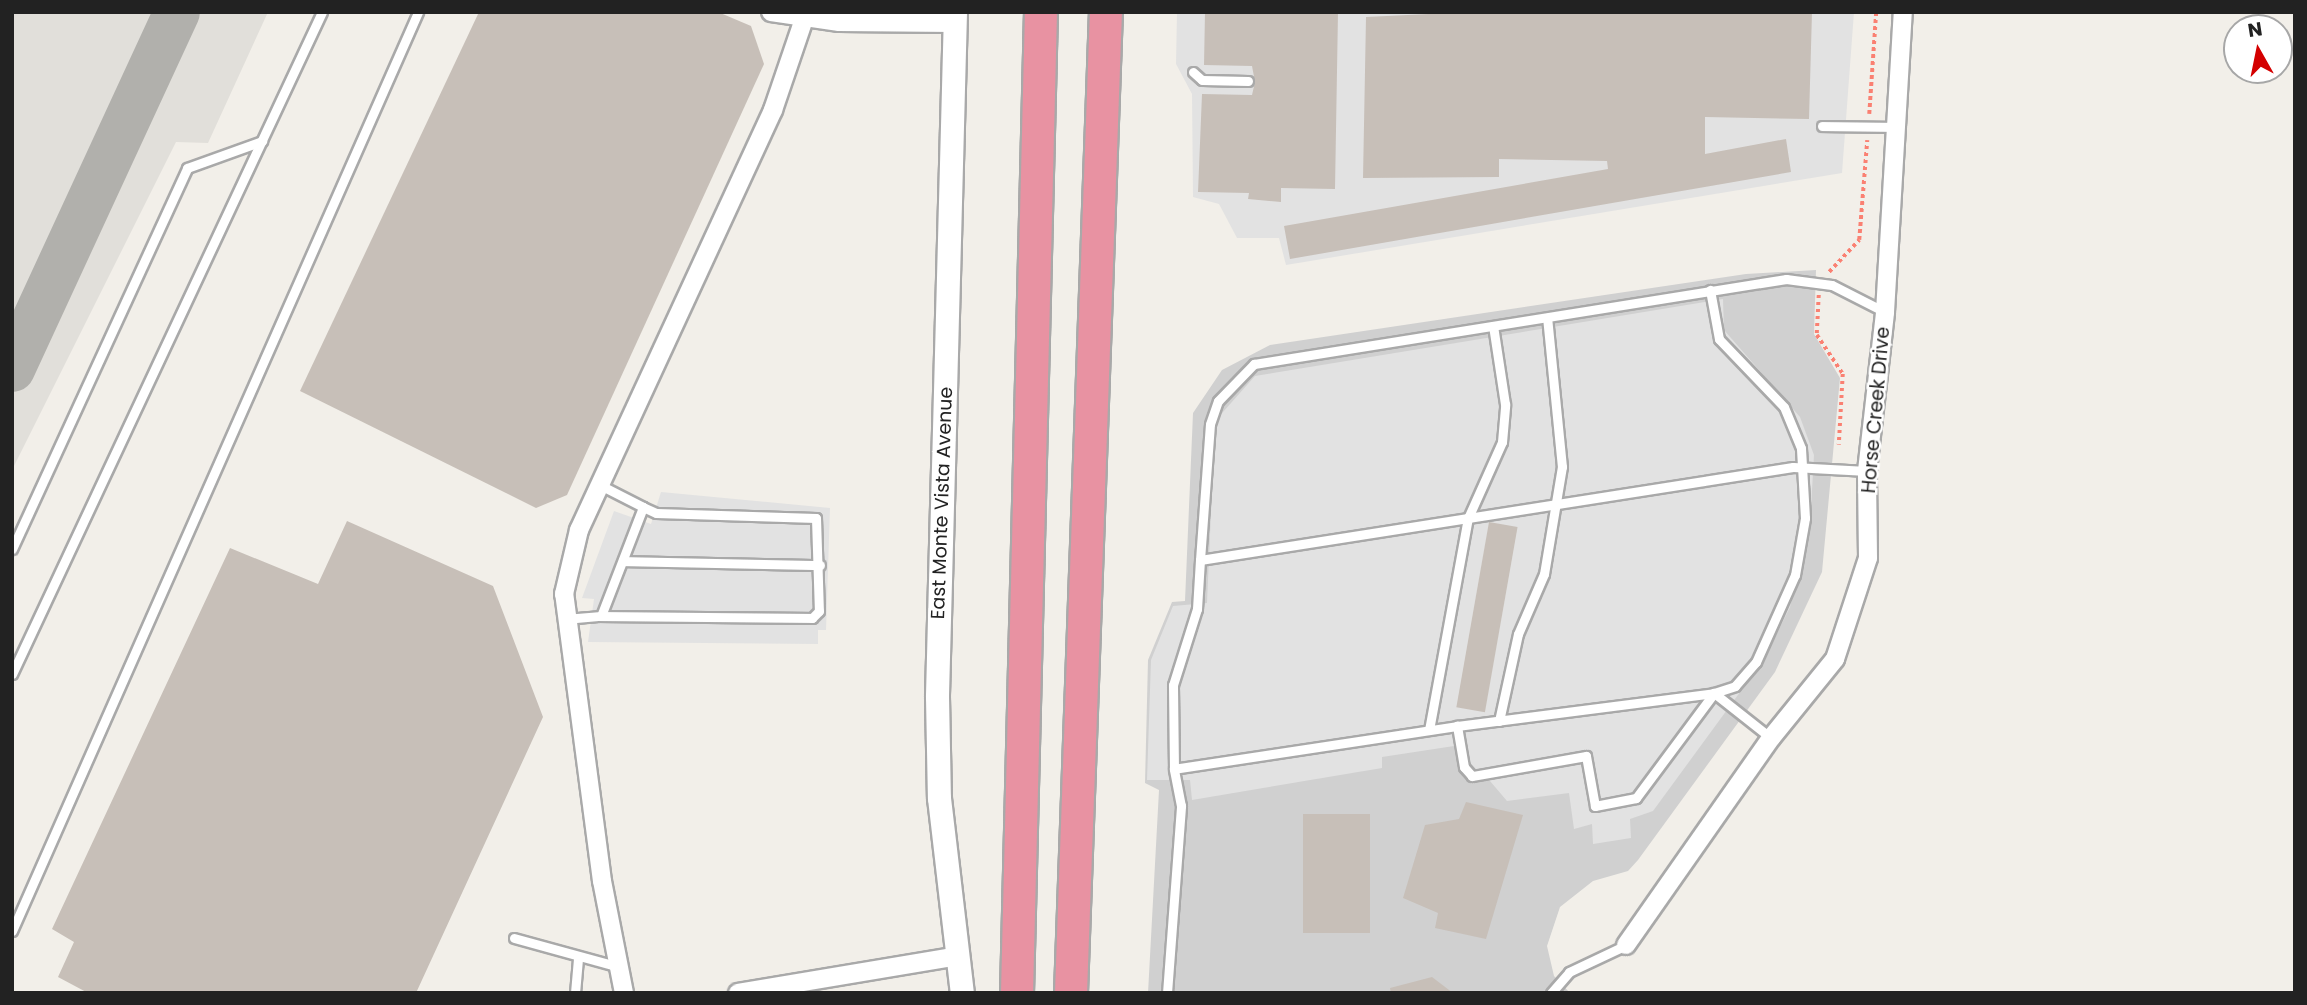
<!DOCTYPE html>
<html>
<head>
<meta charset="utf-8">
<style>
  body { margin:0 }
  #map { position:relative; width:2307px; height:1005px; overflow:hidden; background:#f2efe9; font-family:Poppins,sans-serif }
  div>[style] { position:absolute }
  .religious>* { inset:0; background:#d0d0d0 }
  .airport>* { inset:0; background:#e1dfda }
  .parking>* { inset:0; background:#e2e2e2 }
  .taxiway>* { height:46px; margin:-23px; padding:0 23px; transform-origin:23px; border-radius:23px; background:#b1b0ac }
  .building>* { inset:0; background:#c7bfb8; transform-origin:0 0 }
  .path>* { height:3.5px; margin-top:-1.75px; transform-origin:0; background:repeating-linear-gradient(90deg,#fa8072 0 3.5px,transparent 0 7px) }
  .roads { filter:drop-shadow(2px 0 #a9a9a9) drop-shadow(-2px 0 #a9a9a9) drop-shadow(0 2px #a9a9a9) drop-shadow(0 -2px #a9a9a9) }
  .service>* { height:9px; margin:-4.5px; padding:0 4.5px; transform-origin:4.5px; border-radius:4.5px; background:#fff }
  .minor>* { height:18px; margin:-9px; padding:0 9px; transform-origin:9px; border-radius:9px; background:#fff }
  .tertiary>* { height:23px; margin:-11.5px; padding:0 11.5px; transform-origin:11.5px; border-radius:11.5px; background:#fff }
  .motorway>* { height:32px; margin:-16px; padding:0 16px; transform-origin:16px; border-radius:16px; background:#e892a2 }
  span { translate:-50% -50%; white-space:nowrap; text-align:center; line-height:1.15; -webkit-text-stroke:5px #fff; paint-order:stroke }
  .street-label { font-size:19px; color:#222 }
  .frame { position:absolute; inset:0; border:14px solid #222; pointer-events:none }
  .north { position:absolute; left:2223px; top:14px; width:70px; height:70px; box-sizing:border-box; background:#fff; border:2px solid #a7a7a7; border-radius:50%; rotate:351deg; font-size:19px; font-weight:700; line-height:28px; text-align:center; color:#222 }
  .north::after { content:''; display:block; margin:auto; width:24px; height:32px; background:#d40000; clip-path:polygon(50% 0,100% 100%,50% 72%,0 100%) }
</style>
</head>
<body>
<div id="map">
  <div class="religious">
    <div style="clip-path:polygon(1816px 270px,1814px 334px,1840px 378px,1822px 572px,1775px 672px,1638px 860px,1628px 871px,1593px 881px,1560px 907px,1547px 946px,1554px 976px,1570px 993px,1148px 993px,1159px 790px,1145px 783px,1148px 660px,1172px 602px,1185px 601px,1193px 413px,1222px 370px,1270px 345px,1746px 274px)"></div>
  </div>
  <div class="airport">
    <div style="clip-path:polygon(12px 12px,268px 12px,208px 143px,176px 142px,12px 470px)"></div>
  </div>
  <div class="parking">
    <div style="clip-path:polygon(1177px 12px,1854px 12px,1842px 173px,1286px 265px,1279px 238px,1237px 238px,1219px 204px,1193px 197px,1192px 94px,1176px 64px)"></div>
    <div style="clip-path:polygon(1723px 299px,1724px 330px,1800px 417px,1814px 455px,1810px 526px,1790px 607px,1765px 658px,1653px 811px,1630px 819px,1631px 838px,1593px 844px,1592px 824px,1574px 829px,1569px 793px,1507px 801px,1490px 781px,1467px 779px,1454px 746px,1382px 757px,1382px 768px,1192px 800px,1190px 780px,1147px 780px,1151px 660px,1173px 606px,1207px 603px,1215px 421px,1255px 376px)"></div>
    <div style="clip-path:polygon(661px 492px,830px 508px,826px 630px,818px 630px,818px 644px,588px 642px,594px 599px,582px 598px,614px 511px,651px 524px)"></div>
  </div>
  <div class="taxiway">
    <div style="left:12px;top:369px;width:393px;rotate:-65.2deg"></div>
  </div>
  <div class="building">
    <div style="clip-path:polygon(479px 12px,718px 12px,751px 26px,764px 64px,567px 495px,536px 508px,300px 391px)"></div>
    <div style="clip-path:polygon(1205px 12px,1338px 12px,1335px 189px,1281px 188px,1281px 202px,1248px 199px,1249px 193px,1198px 192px,1202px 94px,1252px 95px,1255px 82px,1252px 66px,1204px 65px)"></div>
    <div style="clip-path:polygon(1470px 12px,1812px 12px,1809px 119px,1705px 117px,1705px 154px,1786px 139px,1791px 172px,1290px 259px,1284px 226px,1608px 169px,1607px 161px,1499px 159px,1499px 177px,1363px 178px,1366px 17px)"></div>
    <div style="clip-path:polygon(347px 521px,493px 586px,543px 717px,416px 993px,88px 993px,58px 977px,74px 942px,52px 929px,230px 548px,318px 584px)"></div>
    <div style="left:1489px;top:522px;width:29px;height:188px;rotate:10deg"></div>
    <div style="clip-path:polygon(1466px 802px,1523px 815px,1486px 939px,1435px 928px,1438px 913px,1403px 898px,1425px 825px,1459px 819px)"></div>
    <div style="left:1303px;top:814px;width:67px;height:119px"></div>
    <div style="clip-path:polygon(1432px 977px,1453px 993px,1391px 993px,1390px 988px)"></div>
  </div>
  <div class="path">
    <div style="left:1869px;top:114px;width:102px;rotate:-86.1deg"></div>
    <div style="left:1829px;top:272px;width:44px;rotate:-46.8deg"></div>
    <div style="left:1859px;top:240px;width:100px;rotate:-85.4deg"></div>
    <div style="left:1819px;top:295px;width:40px;rotate:92.9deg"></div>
    <div style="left:1817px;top:335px;width:47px;rotate:56.3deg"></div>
    <div style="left:1843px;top:374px;width:71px;rotate:93.2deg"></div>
  </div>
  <div class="roads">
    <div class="service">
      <div style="left:1193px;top:72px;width:12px;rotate:42deg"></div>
      <div style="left:1202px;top:80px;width:46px;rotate:1.2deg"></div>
      <div style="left:1822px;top:126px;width:74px;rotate:0.8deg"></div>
      <div style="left:600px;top:485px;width:48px;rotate:27.1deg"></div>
      <div style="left:643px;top:507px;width:14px;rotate:25deg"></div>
      <div style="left:656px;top:513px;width:160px;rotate:1.8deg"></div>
      <div style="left:816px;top:518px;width:93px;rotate:88.2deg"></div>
      <div style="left:819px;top:611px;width:10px;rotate:135deg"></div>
      <div style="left:812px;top:618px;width:211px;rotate:-179.5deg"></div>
      <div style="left:601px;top:616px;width:117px;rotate:-68.9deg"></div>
      <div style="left:12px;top:549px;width:419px;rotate:-65.3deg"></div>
      <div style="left:187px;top:168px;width:80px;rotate:-19.8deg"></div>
      <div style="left:1200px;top:560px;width:136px;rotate:-85.8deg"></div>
      <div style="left:1210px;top:424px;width:24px;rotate:-71deg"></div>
      <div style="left:1218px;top:401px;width:52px;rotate:-45.8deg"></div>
      <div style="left:1254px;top:364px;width:539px;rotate:-9.08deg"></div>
      <div style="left:1786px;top:279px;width:46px;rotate:7.4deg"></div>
      <div style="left:1832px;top:285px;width:59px;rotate:27deg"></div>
      <div style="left:623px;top:561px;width:197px;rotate:1.2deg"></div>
      <div style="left:565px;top:619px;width:36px;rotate:-5deg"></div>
      <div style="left:12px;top:674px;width:731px;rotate:-64.91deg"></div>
      <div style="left:1499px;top:721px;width:89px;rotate:-77.7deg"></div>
      <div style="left:1518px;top:634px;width:65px;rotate:-66.6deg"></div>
      <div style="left:1544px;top:574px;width:109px;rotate:-80.5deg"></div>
      <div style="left:1562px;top:467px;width:150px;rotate:-95.7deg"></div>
      <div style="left:1457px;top:726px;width:259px;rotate:-7.3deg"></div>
      <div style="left:1714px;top:693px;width:22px;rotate:-18deg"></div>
      <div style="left:1735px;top:686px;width:32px;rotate:-49deg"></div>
      <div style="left:1756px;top:662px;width:95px;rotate:-65.9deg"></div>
      <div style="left:1795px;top:575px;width:58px;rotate:-80deg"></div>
      <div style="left:1805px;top:518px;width:70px;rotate:-93.3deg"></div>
      <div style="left:1801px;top:448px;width:44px;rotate:-112.5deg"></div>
      <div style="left:1784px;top:407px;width:94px;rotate:-133.7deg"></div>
      <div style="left:1719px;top:339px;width:50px;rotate:-100.4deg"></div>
      <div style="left:1429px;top:730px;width:216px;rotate:-79.6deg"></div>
      <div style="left:1468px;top:518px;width:83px;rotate:-65.9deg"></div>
      <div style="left:1502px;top:442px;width:38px;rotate:-85deg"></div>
      <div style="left:1505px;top:404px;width:79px;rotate:-98.7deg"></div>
      <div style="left:1771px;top:738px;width:73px;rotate:-141.7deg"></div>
      <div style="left:1714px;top:693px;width:131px;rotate:126.6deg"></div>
      <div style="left:1636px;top:798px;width:42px;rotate:169deg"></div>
      <div style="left:1595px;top:806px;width:51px;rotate:-100.2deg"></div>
      <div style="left:1586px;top:756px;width:116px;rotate:170deg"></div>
      <div style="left:1472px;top:776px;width:12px;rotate:-132deg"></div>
      <div style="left:1464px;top:767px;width:42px;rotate:-99.7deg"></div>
      <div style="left:1457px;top:726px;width:286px;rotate:171.4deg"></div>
      <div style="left:1174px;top:769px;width:84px;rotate:-90.7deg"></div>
      <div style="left:1173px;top:685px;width:80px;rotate:-72.5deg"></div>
      <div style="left:1197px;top:609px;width:49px;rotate:-86.5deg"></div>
      <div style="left:1200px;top:560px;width:600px;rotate:-8.91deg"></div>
      <div style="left:1793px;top:467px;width:74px;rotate:3.1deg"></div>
      <div style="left:12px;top:931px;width:1005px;rotate:-66.16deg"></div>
      <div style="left:514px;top:938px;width:109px;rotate:15.4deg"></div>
      <div style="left:575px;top:993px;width:35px;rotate:-85deg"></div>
      <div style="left:1167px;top:993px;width:188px;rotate:-85.7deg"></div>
      <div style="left:1181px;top:806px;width:38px;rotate:-101deg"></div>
      <div style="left:1551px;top:993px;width:28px;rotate:-49deg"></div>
      <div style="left:1569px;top:972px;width:63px;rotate:-25.3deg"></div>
    </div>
    <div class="minor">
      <div style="left:771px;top:12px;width:69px;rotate:8.4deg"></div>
      <div style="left:839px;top:22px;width:116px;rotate:0.5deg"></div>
      <div style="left:1626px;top:945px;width:253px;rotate:-55deg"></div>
      <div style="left:1771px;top:738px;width:102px;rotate:-51deg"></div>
      <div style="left:1835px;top:659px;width:106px;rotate:-71.9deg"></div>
      <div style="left:1868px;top:558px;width:87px;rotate:-90.7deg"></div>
      <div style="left:1867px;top:471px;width:160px;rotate:-83.5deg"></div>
      <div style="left:1885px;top:312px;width:301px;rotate:-86.6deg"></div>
      <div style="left:624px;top:993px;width:114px;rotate:-101.1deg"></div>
      <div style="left:602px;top:881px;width:290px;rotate:-97.5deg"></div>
      <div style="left:564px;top:594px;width:66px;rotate:-76.8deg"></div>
      <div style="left:579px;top:530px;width:463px;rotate:-65.2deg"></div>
      <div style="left:773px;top:110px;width:96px;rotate:-71.2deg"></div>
      <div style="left:738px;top:993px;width:223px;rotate:-9.5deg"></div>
    </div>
    <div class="tertiary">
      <div style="left:955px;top:12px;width:685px;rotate:91.51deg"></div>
      <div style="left:937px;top:697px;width:101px;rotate:88.9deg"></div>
      <div style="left:939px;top:798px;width:196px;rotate:83.3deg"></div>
    </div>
    <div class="motorway">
      <div style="left:1017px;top:993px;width:981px;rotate:-88.6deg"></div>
      <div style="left:1071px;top:993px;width:982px;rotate:-87.96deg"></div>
    </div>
  </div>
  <div class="street-label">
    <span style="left:1876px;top:410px;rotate:-85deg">Horse Creek Drive</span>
    <span style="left:942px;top:503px;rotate:-88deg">East Monte Vista Avenue</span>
  </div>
  <div class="frame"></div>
  <div class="north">N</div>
</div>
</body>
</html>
